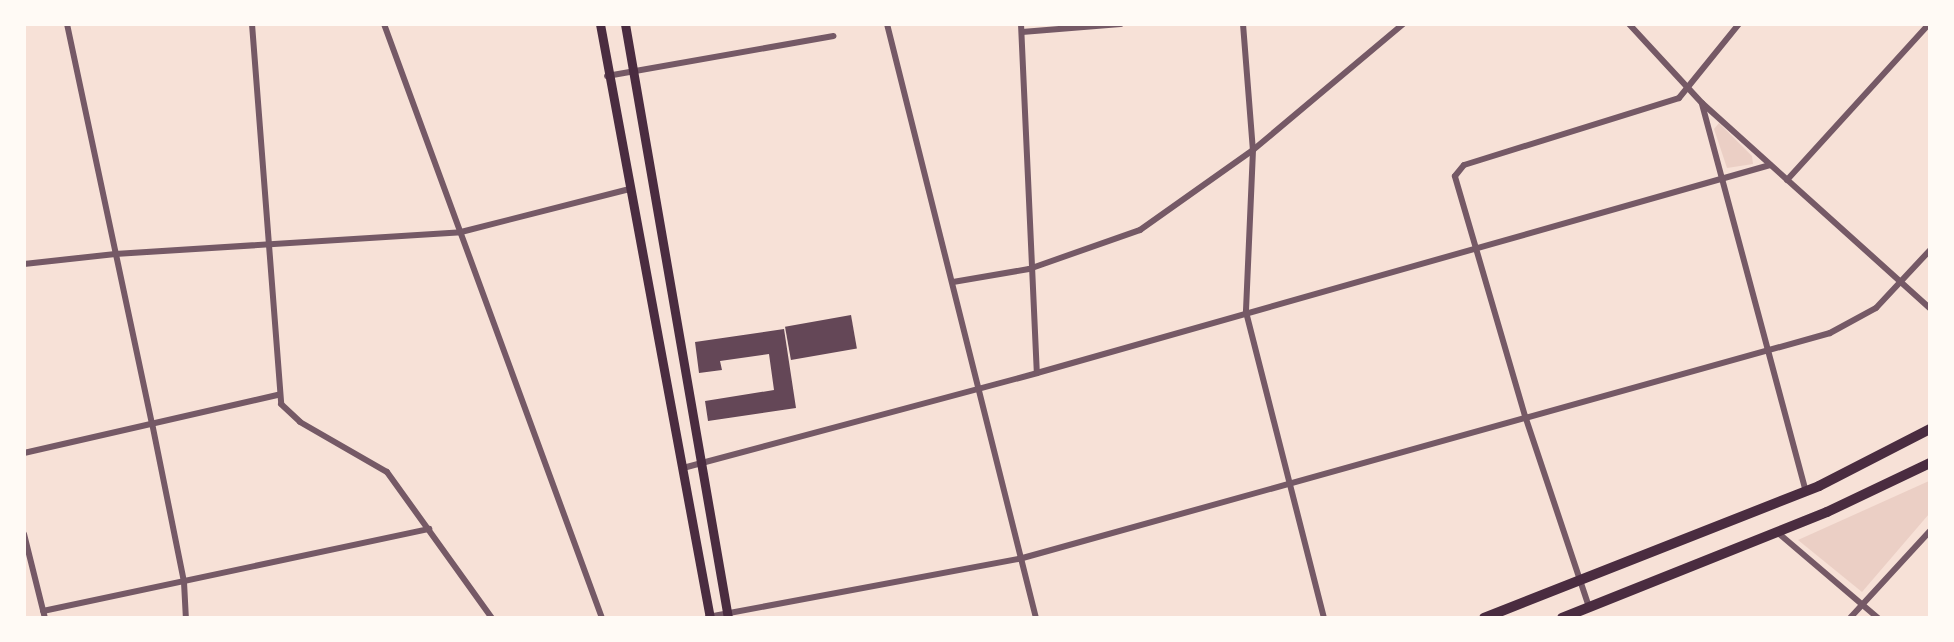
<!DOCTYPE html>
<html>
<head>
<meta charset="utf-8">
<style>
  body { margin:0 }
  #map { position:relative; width:1954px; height:642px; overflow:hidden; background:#f7e1d7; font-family:Overpass,sans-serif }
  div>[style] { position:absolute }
  .green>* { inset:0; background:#ebcfc5 }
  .building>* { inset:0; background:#644757; transform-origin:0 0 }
  .minor>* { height:6px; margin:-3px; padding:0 3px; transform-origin:3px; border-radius:3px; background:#755966 }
  .secondary>* { height:9px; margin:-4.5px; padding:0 4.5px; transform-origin:4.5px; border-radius:4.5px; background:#4a2c40 }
  .primary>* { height:10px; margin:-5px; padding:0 5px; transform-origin:5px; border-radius:5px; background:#4a2c40 }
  span { translate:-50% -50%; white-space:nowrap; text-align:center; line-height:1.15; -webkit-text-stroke:5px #fffaf5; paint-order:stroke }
  .frame { position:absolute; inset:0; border:26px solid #fffaf5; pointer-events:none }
</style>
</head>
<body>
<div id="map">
  <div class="green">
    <div style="clip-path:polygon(1719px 123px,1752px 156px,1753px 164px,1727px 168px,1714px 129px)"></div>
    <div style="clip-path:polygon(1929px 481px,1929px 514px,1862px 592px,1798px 540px)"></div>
  </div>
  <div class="building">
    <div style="left:851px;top:315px;width:34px;height:67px;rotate:80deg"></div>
    <div style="clip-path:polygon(784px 329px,796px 408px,708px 421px,705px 401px,774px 390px,769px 354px,720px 361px,722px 370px,699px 373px,695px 342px)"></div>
  </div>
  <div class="minor">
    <div style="left:67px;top:24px;width:408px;rotate:78deg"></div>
    <div style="left:152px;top:423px;width:162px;rotate:78.6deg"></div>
    <div style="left:184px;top:582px;width:36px;rotate:87deg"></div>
    <div style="left:252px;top:24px;width:381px;rotate:85.6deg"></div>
    <div style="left:281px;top:404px;width:26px;rotate:43deg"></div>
    <div style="left:300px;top:422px;width:100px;rotate:29.9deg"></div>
    <div style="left:387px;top:472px;width:180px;rotate:54.3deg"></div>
    <div style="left:384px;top:24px;width:633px;rotate:69.85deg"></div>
    <div style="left:887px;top:24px;width:612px;rotate:75.92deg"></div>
    <div style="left:1021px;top:24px;width:349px;rotate:87.4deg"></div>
    <div style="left:1243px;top:24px;width:126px;rotate:85.5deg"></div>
    <div style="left:1253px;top:150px;width:162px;rotate:92.5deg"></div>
    <div style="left:1246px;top:312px;width:316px;rotate:75.7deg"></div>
    <div style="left:1629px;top:24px;width:108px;rotate:47.3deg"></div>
    <div style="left:1702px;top:103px;width:307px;rotate:42deg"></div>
    <div style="left:1022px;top:32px;width:99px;rotate:-4.6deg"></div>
    <div style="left:607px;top:76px;width:230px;rotate:-10deg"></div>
    <div style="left:1702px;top:104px;width:401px;rotate:75deg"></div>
    <div style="left:1787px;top:180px;width:211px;rotate:-47.7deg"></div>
    <div style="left:24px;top:264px;width:92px;rotate:-6.3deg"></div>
    <div style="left:115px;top:254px;width:347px;rotate:-3.6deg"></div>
    <div style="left:461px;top:232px;width:174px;rotate:-14.3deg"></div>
    <div style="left:953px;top:282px;width:77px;rotate:-9.7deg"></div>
    <div style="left:1029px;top:269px;width:118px;rotate:-19.4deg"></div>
    <div style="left:1140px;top:230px;width:138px;rotate:-35.3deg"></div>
    <div style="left:1253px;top:150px;width:196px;rotate:-40deg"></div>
    <div style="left:24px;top:453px;width:261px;rotate:-12.9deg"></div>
    <div style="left:683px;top:468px;width:367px;rotate:-15deg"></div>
    <div style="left:1037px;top:373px;width:762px;rotate:-15.84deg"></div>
    <div style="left:1777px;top:532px;width:133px;rotate:40.4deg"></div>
    <div style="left:24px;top:534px;width:87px;rotate:76deg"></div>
    <div style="left:1589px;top:607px;width:201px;rotate:-108.5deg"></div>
    <div style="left:1525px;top:416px;width:250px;rotate:-106.3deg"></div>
    <div style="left:1455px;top:176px;width:14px;rotate:-51deg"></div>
    <div style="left:1464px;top:165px;width:225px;rotate:-17.3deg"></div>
    <div style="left:1679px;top:98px;width:95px;rotate:-51deg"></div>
    <div style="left:43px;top:611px;width:395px;rotate:-12deg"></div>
    <div style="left:708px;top:617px;width:316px;rotate:-10.6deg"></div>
    <div style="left:1019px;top:559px;width:842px;rotate:-15.57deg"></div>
    <div style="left:1830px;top:333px;width:52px;rotate:-28.5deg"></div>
    <div style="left:1876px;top:308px;width:79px;rotate:-47deg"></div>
    <div style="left:1850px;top:618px;width:118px;rotate:-47.4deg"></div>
  </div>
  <div class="secondary">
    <div style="left:600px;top:24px;width:604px;rotate:79.51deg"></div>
    <div style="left:625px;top:24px;width:603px;rotate:80.16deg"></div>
  </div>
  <div class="primary">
    <div style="left:1484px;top:618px;width:360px;rotate:-21.5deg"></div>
    <div style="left:1819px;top:486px;width:125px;rotate:-27.2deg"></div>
    <div style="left:1562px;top:618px;width:285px;rotate:-21.8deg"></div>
    <div style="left:1827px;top:512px;width:114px;rotate:-25.4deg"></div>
  </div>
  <div class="frame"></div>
</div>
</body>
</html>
